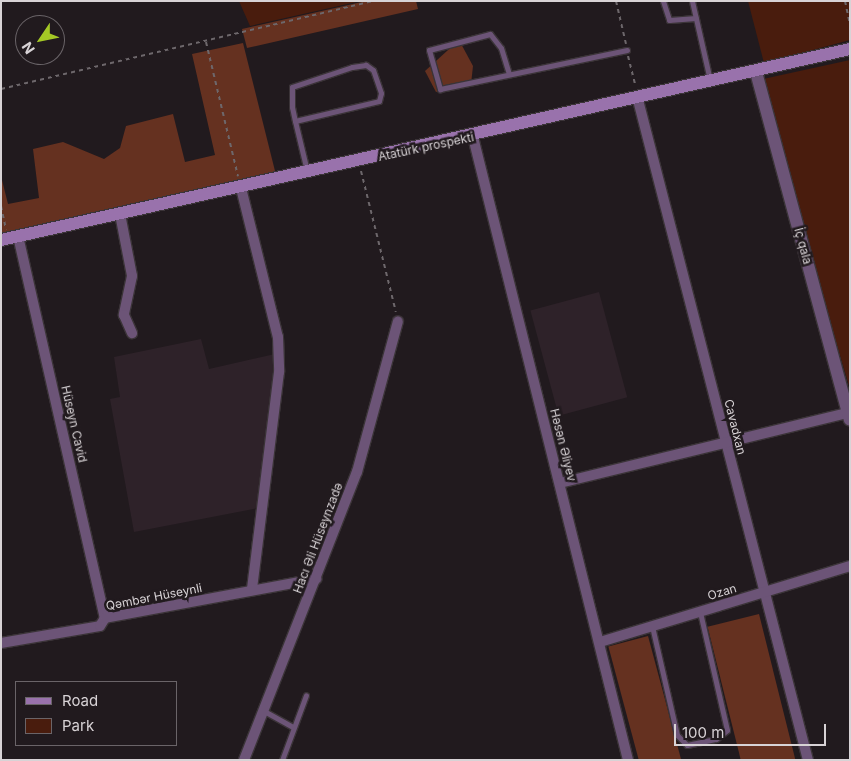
<!DOCTYPE html>
<html>
<head>
<meta charset="utf-8">
<style>
  body { margin:0 }
  #map { position:relative; width:851px; height:761px; overflow:hidden; background:#211a1e; font-family:Inter,sans-serif }
  div>[style] { position:absolute }
  .built>* { inset:0; background:#2e2229; transform-origin:0 0 }
  .green>* { inset:0; background:#491c0d }
  .forest>* { inset:0; background:#653120; transform-origin:0 0 }
  .path>* { height:2px; margin-top:-1px; transform-origin:0; background:repeating-linear-gradient(90deg,#6d676b 0 4px,transparent 0 8px) }
  .roads { filter:drop-shadow(1px 0 #3b3438) drop-shadow(-1px 0 #3b3438) drop-shadow(0 1px #3b3438) drop-shadow(0 -1px #3b3438) }
  .service>* { height:5px; margin:-2.5px; padding:0 2.5px; transform-origin:2.5px; border-radius:2.5px; background:#6c5477 }
  .minor>* { height:10px; margin:-5px; padding:0 5px; transform-origin:5px; border-radius:5px; background:#6c5477 }
  .tertiary>* { height:12px; margin:-6px; padding:0 6px; transform-origin:6px; border-radius:6px; background:#6c5477 }
  .secondary>* { height:12px; margin:-6px; padding:0 6px; transform-origin:6px; border-radius:6px; background:#9972ac }
  span { translate:-50% -50%; white-space:nowrap; text-align:center; line-height:1.15; -webkit-text-stroke:5px #211a1e; paint-order:stroke }
  .street-label { font-size:12px; color:#d8d3d6 }
  .frame { position:absolute; inset:0; border:2px solid #d8d3d6; pointer-events:none }
  .legend { position:absolute; left:15px; top:681px; width:162px; height:65px; box-sizing:border-box; background:#211a1e; border:1px solid #6a6468; margin:0; padding:6px 9px; list-style:none; font-size:15px; color:#d8d3d6 }
  .legend li { display:flex; align-items:center; gap:10px; height:25px }
  .legend b { width:25px; border:1px solid #6a6468 }
  .north { position:absolute; left:15px; top:15px; width:50px; height:50px; box-sizing:border-box; background:#211a1e; border:1px solid #6a6468; border-radius:50%; rotate:236deg; font-size:14px; font-weight:700; line-height:20px; text-align:center; color:#d8d3d6 }
  .north::after { content:''; display:block; margin:auto; width:18px; height:22px; background:#a4c825; clip-path:polygon(50% 0,100% 100%,50% 72%,0 100%) }
  .scale { position:absolute; left:674px; top:724px; width:152px; height:22px; box-sizing:border-box; border:2px solid #d8d3d6; border-top:0; padding-left:6px; font-size:15px; line-height:18px; white-space:nowrap; color:#d8d3d6; -webkit-text-stroke:4px #211a1e; paint-order:stroke }
</style>
</head>
<body>
<div id="map">
  <div class="built">
    <div style="left:599px;top:292px;width:109px;height:71px;rotate:75deg"></div>
    <div style="clip-path:polygon(201px 339px,209px 369px,275px 354px,258px 508px,134px 532px,110px 399px,120px 397px,114px 357px)"></div>
  </div>
  <div class="green">
    <div style="clip-path:polygon(239px 1px,361px 1px,250px 26px)"></div>
    <div style="clip-path:polygon(748px 1px,850px 1px,850px 40px,764px 63px)"></div>
    <div style="clip-path:polygon(850px 60px,850px 389px,758px 80px)"></div>
  </div>
  <div class="forest">
    <div style="clip-path:polygon(366px 1px,416px 1px,418px 9px,247px 48px,242px 29px)"></div>
    <div style="clip-path:polygon(459px 40px,473px 66px,471px 84px,436px 92px,425px 71px)"></div>
    <div style="clip-path:polygon(243px 43px,276px 175px,1px 238px,1px 176px,8px 204px,39px 198px,33px 149px,63px 142px,104px 159px,120px 148px,126px 126px,173px 114px,185px 162px,215px 155px,192px 54px)"></div>
    <div style="left:759px;top:614px;width:150px;height:53px;rotate:76deg"></div>
    <div style="left:648px;top:636px;width:129px;height:41px;rotate:75deg"></div>
  </div>
  <div class="path">
    <div style="left:616px;top:1px;width:44px;rotate:76.9deg"></div>
    <div style="left:845px;top:1px;width:24px;rotate:78deg"></div>
    <div style="left:206px;top:42px;width:138px;rotate:76.6deg"></div>
    <div style="left:628px;top:56px;width:30px;rotate:76deg"></div>
    <div style="left:1px;top:89px;width:382px;rotate:-13.3deg"></div>
    <div style="left:361px;top:171px;width:145px;rotate:76.1deg"></div>
    <div style="left:1px;top:206px;width:24px;rotate:78deg"></div>
  </div>
  <div class="roads">
    <div class="service">
      <div style="left:663px;top:1px;width:20px;rotate:72deg"></div>
      <div style="left:669px;top:20px;width:27px;rotate:-4deg"></div>
      <div style="left:692px;top:1px;width:81px;rotate:77.2deg"></div>
      <div style="left:509px;top:74px;width:27px;rotate:-107deg"></div>
      <div style="left:501px;top:48px;width:18px;rotate:-128deg"></div>
      <div style="left:490px;top:34px;width:63px;rotate:165.3deg"></div>
      <div style="left:429px;top:50px;width:41px;rotate:74.2deg"></div>
      <div style="left:440px;top:89px;width:191px;rotate:-11.8deg"></div>
      <div style="left:295px;top:121px;width:86px;rotate:-13.4deg"></div>
      <div style="left:379px;top:101px;width:8px;rotate:-76deg"></div>
      <div style="left:381px;top:93px;width:24px;rotate:-109deg"></div>
      <div style="left:373px;top:70px;width:9px;rotate:-144deg"></div>
      <div style="left:366px;top:65px;width:14px;rotate:172deg"></div>
      <div style="left:352px;top:67px;width:63px;rotate:161.6deg"></div>
      <div style="left:292px;top:87px;width:20px;rotate:90deg"></div>
      <div style="left:292px;top:107px;width:14px;rotate:78deg"></div>
      <div style="left:295px;top:121px;width:51px;rotate:76.5deg"></div>
      <div style="left:652px;top:626px;width:112px;rotate:77.1deg"></div>
      <div style="left:677px;top:735px;width:14px;rotate:45deg"></div>
      <div style="left:687px;top:745px;width:30px;rotate:-12deg"></div>
      <div style="left:716px;top:739px;width:14px;rotate:-39deg"></div>
      <div style="left:727px;top:730px;width:121px;rotate:-102.9deg"></div>
      <div style="left:264px;top:711px;width:33px;rotate:29deg"></div>
      <div style="left:282px;top:760px;width:69px;rotate:-69.7deg"></div>
    </div>
    <div class="minor">
      <div style="left:638px;top:100px;width:682px;rotate:75.56deg"></div>
      <div style="left:473px;top:137px;width:642px;rotate:76.03deg"></div>
      <div style="left:241px;top:188px;width:154px;rotate:76.1deg"></div>
      <div style="left:278px;top:337px;width:35px;rotate:88deg"></div>
      <div style="left:279px;top:372px;width:220px;rotate:97.1deg"></div>
      <div style="left:120px;top:214px;width:63px;rotate:79deg"></div>
      <div style="left:132px;top:276px;width:40px;rotate:102deg"></div>
      <div style="left:124px;top:315px;width:20px;rotate:66deg"></div>
      <div style="left:18px;top:236px;width:392px;rotate:77.2deg"></div>
      <div style="left:560px;top:483px;width:296px;rotate:-13.7deg"></div>
      <div style="left:600px;top:642px;width:261px;rotate:-16.9deg"></div>
      <div style="left:1px;top:643px;width:100px;rotate:-9.7deg"></div>
      <div style="left:100px;top:626px;width:9px;rotate:-58deg"></div>
      <div style="left:105px;top:618px;width:215px;rotate:-10.5deg"></div>
      <div style="left:244px;top:760px;width:309px;rotate:-68.6deg"></div>
      <div style="left:357px;top:472px;width:156px;rotate:-74.8deg"></div>
    </div>
    <div class="tertiary">
      <div style="left:756px;top:72px;width:360px;rotate:74.9deg"></div>
    </div>
    <div class="secondary">
      <div style="left:1px;top:240px;width:870px;rotate:-12.68deg"></div>
    </div>
  </div>
  <div class="street-label">
    <span style="left:426px;top:147px;rotate:-12deg">Atatürk prospekti</span>
    <span style="left:803px;top:246px;rotate:75deg">İç qala</span>
    <span style="left:74px;top:424px;rotate:77deg">Hüseyn Cavid</span>
    <span style="left:735px;top:427px;rotate:76deg">Cavadxan</span>
    <span style="left:563px;top:445px;rotate:76deg">Həsən Əliyev</span>
    <span style="left:318px;top:538px;rotate:-69deg">Hacı Əli Hüseynzadə</span>
    <span style="left:722px;top:592px;rotate:-17deg">Ozan</span>
    <span style="left:154px;top:597px;rotate:-11deg">Qəmbər Hüseynli</span>
  </div>
  <div class="frame"></div>
  <ul class="legend">
  <li><b style="height:6px;background:#9972ac"></b>Road</li>
  <li><b style="height:14px;background:#491c0d"></b>Park</li>
  </ul>
  <div class="north">N</div>
  <div class="scale">100 m</div>
</div>
</body>
</html>
